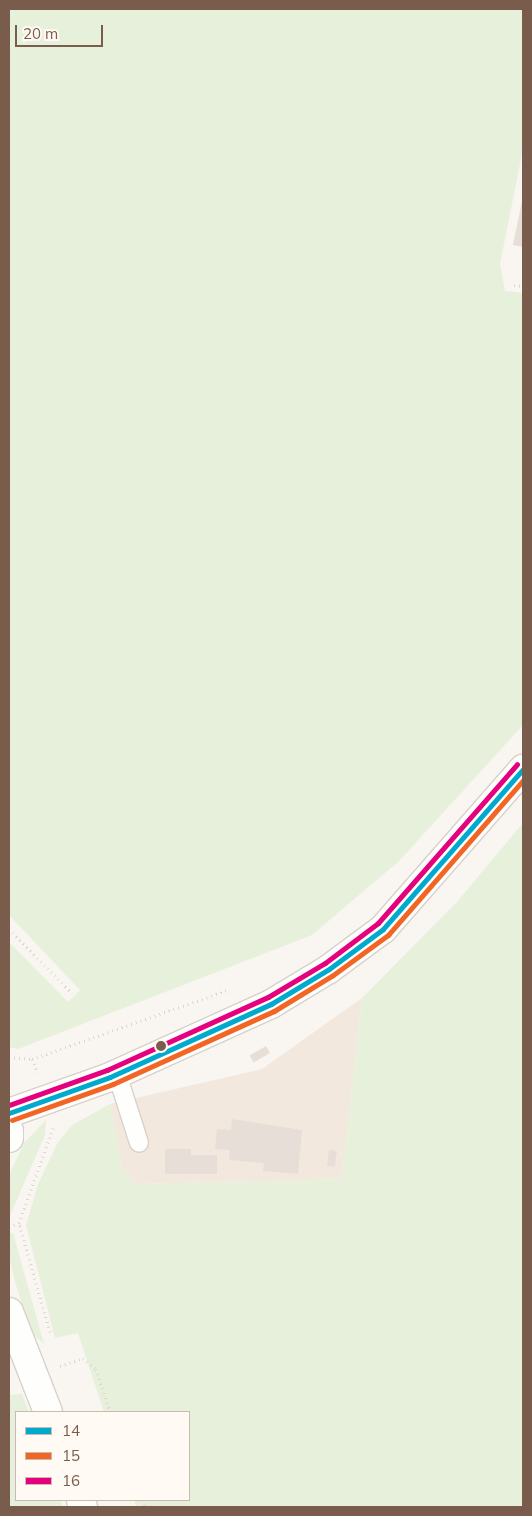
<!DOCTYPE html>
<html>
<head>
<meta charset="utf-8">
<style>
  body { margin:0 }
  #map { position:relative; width:532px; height:1516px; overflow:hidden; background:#f9f5f0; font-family:Mulish,sans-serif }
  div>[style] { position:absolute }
  .residential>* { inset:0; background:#f2e8de }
  .green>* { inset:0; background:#e7f0db }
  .building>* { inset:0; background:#e6ded7; transform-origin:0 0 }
  .path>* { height:3px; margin-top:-1.5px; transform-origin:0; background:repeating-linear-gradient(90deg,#dcd5d0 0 1px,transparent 0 5px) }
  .roads { filter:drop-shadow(1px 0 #d7d1cb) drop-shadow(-1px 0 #d7d1cb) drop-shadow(0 1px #d7d1cb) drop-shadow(0 -1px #d7d1cb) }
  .service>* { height:18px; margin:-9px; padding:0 9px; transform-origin:9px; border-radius:9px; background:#fefefd }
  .tertiary>* { height:28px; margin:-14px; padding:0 14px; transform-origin:14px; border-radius:14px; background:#fefefd }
  .bus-1>* { height:5px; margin:-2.5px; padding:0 2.5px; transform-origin:2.5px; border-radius:2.5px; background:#00a9ce }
  .bus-2>* { height:5px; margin:-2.5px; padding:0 2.5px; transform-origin:2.5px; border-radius:2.5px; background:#f26522 }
  .bus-3>* { height:5px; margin:-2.5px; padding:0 2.5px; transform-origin:2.5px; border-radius:2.5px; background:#e5007d }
  .dots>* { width:14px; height:14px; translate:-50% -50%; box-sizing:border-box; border:2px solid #fffaf3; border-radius:50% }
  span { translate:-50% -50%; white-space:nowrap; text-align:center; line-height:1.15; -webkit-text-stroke:4.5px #fffaf3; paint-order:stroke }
  .frame { position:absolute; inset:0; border:10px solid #7a5c4d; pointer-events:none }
  .legend { position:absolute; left:15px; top:1411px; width:175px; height:90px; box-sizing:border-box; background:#fffaf3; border:1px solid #cabbb1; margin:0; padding:6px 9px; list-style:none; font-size:15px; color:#7a5c4d }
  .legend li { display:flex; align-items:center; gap:10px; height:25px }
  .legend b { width:25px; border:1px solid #cabbb1 }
  .scale { position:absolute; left:15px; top:25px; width:88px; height:22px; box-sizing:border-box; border:2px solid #7a5c4d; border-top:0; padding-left:6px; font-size:15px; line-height:18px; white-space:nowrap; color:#7a5c4d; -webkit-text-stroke:4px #fffaf3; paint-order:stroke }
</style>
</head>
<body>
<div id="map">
  <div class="residential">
    <div style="clip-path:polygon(362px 998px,342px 1179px,136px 1184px,121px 1166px,110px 1104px,262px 1069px)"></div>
  </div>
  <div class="green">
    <div style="clip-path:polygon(9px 9px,523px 9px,523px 149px,500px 264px,505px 291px,523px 293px,523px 725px,399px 861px,312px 935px,18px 1049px,9px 1047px,9px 942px,68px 1002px,80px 990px,9px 915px)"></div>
    <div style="clip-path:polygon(523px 823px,523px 1507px,136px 1507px,134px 1500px,189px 1500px,189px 1412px,104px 1412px,78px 1333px,55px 1338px,26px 1225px,38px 1184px,58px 1142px,72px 1125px,110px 1104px,121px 1166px,136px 1184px,342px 1179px,362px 998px,456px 903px)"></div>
    <div style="clip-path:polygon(46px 1120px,45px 1135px,9px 1218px,9px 1175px,24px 1143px)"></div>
    <div style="clip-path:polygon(9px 1233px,13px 1233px,44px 1344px,32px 1333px,15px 1282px,9px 1256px)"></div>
    <div style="clip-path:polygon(22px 1394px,29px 1412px,16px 1412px,16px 1500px,60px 1500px,63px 1507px,9px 1507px,9px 1395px)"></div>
  </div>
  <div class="building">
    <div style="clip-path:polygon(522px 201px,523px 201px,523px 247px,513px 245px)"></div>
    <div style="left:266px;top:1046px;width:8px;height:19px;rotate:60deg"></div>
    <div style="clip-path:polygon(232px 1119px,302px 1130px,298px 1174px,263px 1171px,264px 1163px,229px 1160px,230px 1150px,215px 1149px,217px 1129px,231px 1130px)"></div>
    <div style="clip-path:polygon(165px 1149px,191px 1149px,191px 1155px,217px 1155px,217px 1174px,165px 1174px)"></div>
    <div style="left:329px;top:1150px;width:8px;height:16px;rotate:7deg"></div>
  </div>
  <div class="path">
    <div style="left:514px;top:285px;width:9px;rotate:6deg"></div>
    <div style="left:9px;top:929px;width:90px;rotate:45.5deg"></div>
    <div style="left:9px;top:1057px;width:23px;rotate:5deg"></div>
    <div style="left:32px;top:1059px;width:208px;rotate:-19.4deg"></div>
    <div style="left:32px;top:1059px;width:15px;rotate:67deg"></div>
    <div style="left:9px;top:1227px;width:11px;rotate:-22deg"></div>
    <div style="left:50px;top:1332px;width:113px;rotate:-105.9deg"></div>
    <div style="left:19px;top:1223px;width:101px;rotate:-70.3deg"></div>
    <div style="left:60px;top:1366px;width:24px;rotate:-19deg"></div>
    <div style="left:83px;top:1358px;width:17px;rotate:40deg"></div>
    <div style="left:96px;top:1369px;width:45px;rotate:72deg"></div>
    <div style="left:142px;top:1500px;width:8px;rotate:67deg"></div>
  </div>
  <div class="roads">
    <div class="service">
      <div style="left:117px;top:1074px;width:72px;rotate:72.3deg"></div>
    </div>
    <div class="tertiary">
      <div style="left:9px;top:1113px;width:107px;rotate:-19.6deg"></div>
      <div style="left:110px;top:1077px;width:177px;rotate:-24.4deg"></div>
      <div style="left:271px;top:1004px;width:68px;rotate:-31.1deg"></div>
      <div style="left:329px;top:969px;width:67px;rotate:-36.5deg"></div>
      <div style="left:383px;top:929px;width:213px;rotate:-48.8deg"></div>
      <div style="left:9px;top:1131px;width:7px;rotate:90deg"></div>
      <div style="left:9px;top:1312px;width:107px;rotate:68.7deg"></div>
      <div style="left:81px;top:1500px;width:7px;rotate:74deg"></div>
    </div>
  </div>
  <div class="bus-1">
    <div style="left:9px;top:1113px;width:107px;rotate:-19.6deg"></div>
    <div style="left:110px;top:1077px;width:177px;rotate:-24.4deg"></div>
    <div style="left:271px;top:1004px;width:68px;rotate:-31.1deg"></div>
    <div style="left:329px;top:969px;width:67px;rotate:-36.5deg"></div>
    <div style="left:383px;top:929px;width:213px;rotate:-48.8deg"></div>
  </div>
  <div class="bus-2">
    <div style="left:12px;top:1120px;width:107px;rotate:-19.6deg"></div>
    <div style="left:113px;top:1084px;width:177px;rotate:-24.4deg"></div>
    <div style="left:274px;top:1011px;width:69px;rotate:-31.4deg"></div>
    <div style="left:333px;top:975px;width:68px;rotate:-36deg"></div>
    <div style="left:388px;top:935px;width:206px;rotate:-48.9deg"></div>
  </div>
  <div class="bus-3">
    <div style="left:9px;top:1105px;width:104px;rotate:-19.7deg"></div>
    <div style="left:107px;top:1070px;width:177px;rotate:-24.4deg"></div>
    <div style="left:268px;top:997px;width:66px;rotate:-30.8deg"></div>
    <div style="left:325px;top:963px;width:66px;rotate:-37deg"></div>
    <div style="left:378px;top:923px;width:211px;rotate:-48.8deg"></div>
  </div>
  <div class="dots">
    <div style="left:161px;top:1046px;background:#7a5c4d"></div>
  </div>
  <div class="frame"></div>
  <ul class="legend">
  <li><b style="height:6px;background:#00a9ce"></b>14</li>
  <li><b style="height:6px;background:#f26522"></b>15</li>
  <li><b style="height:6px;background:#e5007d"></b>16</li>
  </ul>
  <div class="scale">20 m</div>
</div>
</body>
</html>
